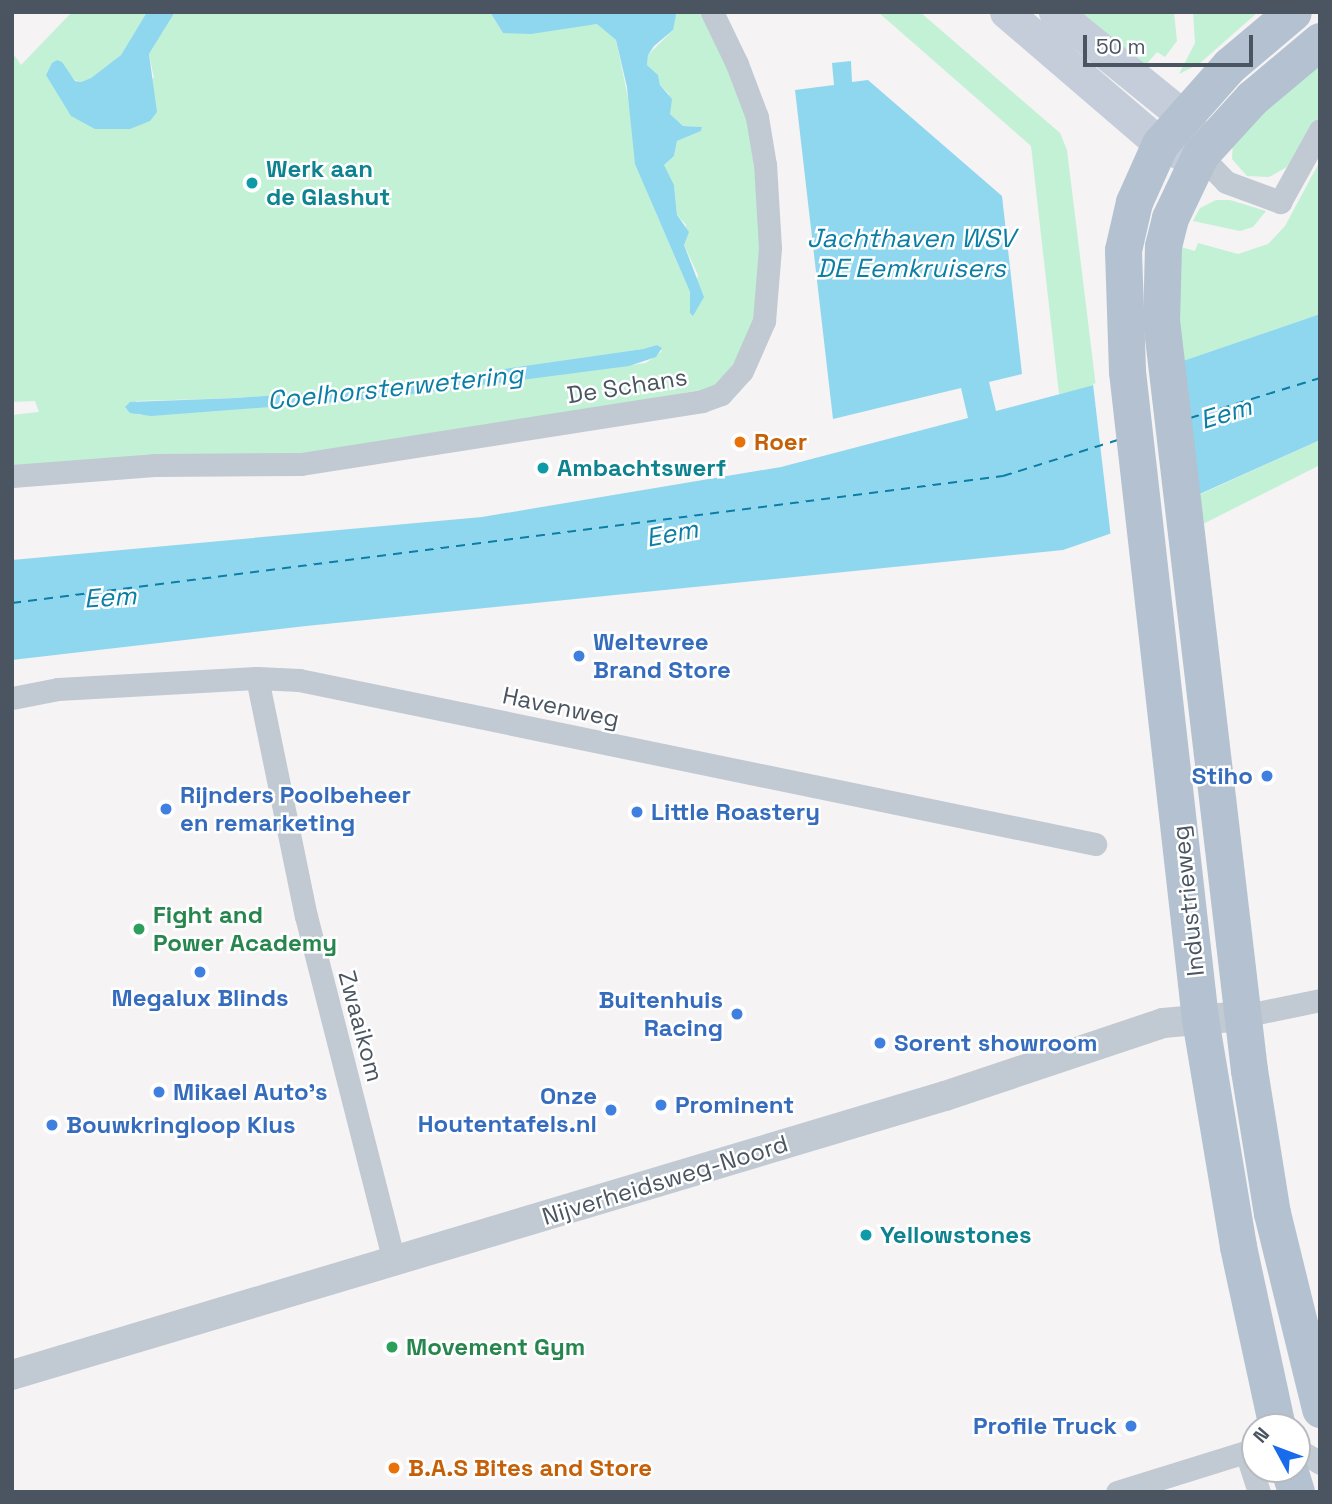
<!DOCTYPE html>
<html>
<head>
<meta charset="utf-8">
<style>
  body { margin:0 }
  #map { position:relative; width:1332px; height:1504px; overflow:hidden; background:#f5f3f3; font-family:"Space Grotesk",sans-serif }
  div>[style] { position:absolute }
  .green>* { inset:0; background:#c2f1d6 }
  .water>* { inset:0; background:#8fd7ef }
  .pier>* { inset:0; background:#f5f3f3 }
  .ferry>* { height:2px; margin-top:-1px; transform-origin:0; background:repeating-linear-gradient(90deg,#0a7ea5 0 9px,transparent 0 16px) }
  .minor>* { height:23px; margin:-11.5px; padding:0 11.5px; transform-origin:11.5px; border-radius:11.5px; background:#c1c9d2 }
  .tertiary>* { height:30px; margin:-15px; padding:0 15px; transform-origin:15px; border-radius:15px; background:#c1c9d2 }
  .secondary>* { height:33px; margin:-16.5px; padding:0 16.5px; transform-origin:16.5px; border-radius:16.5px; background:#c4cdd9 }
  .primary>* { height:37px; margin:-18.5px; padding:0 18.5px; transform-origin:18.5px; border-radius:18.5px; background:#b3c1d1 }
  .dots>* { width:19px; height:19px; translate:-50% -50%; box-sizing:border-box; border:4px solid #fff; border-radius:50% }
  span { translate:-50% -50%; white-space:nowrap; text-align:center; line-height:1.15; -webkit-text-stroke:5px #fff; paint-order:stroke }
  .culture-label { font-size:24px; color:#0d838f; font-weight:700 }
  .left { translate:0 -50%; text-align:left }
  .street-label { font-size:24px; color:#4a5561 }
  .food-label { font-size:24px; color:#c56008; font-weight:700 }
  .shop-label { font-size:24px; color:#366cbe; font-weight:700 }
  .right { translate:-100% -50%; text-align:right }
  .leisure-label { font-size:24px; color:#27864d; font-weight:700 }
  .water-label { font-size:26px; color:#0a7ea5; font-style:italic }
  .frame { position:absolute; inset:0; border:14px solid #4a5561; pointer-events:none }
  .north { position:absolute; left:1241px; top:1413px; width:70px; height:70px; box-sizing:border-box; background:#fff; border:2px solid #b7bbc0; border-radius:50%; rotate:311deg; font-size:19px; font-weight:700; line-height:28px; text-align:center; color:#4a5561 }
  .north::after { content:''; display:block; margin:auto; width:24px; height:32px; background:#186bea; clip-path:polygon(50% 0,100% 100%,50% 72%,0 100%) }
  .scale { position:absolute; left:1083px; top:35px; width:170px; height:32px; box-sizing:border-box; border:4px solid #4a5561; border-top:0; padding-left:9px; font-size:21px; line-height:24px; white-space:nowrap; color:#4a5561; -webkit-text-stroke:5px #fff; paint-order:stroke }
</style>
</head>
<body>
<div id="map">
  <div class="green">
    <div style="clip-path:polygon(evenodd,72px 12px,147px 12px,121px 55px,91px 78px,81px 82px,75px 80px,57px 60px,71px 116px,154px 78px,149px 54px,175px 12px,490px 12px,503px 33px,598px 24px,616px 40px,648px 194px,690px 292px,690px 313px,698px 275px,684px 245px,686px 225px,677px 215px,674px 185px,664px 171px,664px 165px,674px 156px,677px 141px,701px 131px,702px 127px,683px 126px,670px 114px,669px 94px,660px 85px,658px 75px,647px 65px,648px 55px,673px 30px,674px 12px,705px 12px,748px 118px,764px 249px,755px 330px,718px 387px,296px 459px,12px 468px,12px 415px,39px 412px,35px 401px,12px 402px,12px 52px,21px 65px,72px 12px,657px 345px,662px 351px,646px 363px,375px 399px,138px 415px,136px 401px,236px 398px,371px 388px,643px 349px,657px 345px)"></div>
    <div style="clip-path:polygon(878px 12px,920px 12px,1060px 133px,1067px 150px,1096px 387px,1059px 394px,1031px 146px)"></div>
    <div style="clip-path:polygon(1067px 12px,1174px 12px,1177px 41px,1165px 57px,1157px 52px,1143px 68px)"></div>
    <div style="clip-path:polygon(1193px 12px,1258px 12px,1199px 64px,1179px 74px,1195px 43px)"></div>
    <div style="clip-path:polygon(1320px 59px,1320px 117px,1287px 167px,1269px 177px,1247px 176px,1232px 159px,1233px 140px)"></div>
    <div style="clip-path:polygon(1320px 161px,1320px 314px,1177px 363px,1175px 334px,1181px 247px,1195px 251px,1198px 243px,1238px 254px,1268px 244px,1285px 226px)"></div>
    <div style="clip-path:polygon(1216px 200px,1230px 200px,1266px 211px,1253px 227px,1240px 231px,1193px 221px,1200px 208px)"></div>
    <div style="clip-path:polygon(1320px 440px,1320px 465px,1195px 528px,1190px 499px)"></div>
  </div>
  <div class="water">
    <div style="clip-path:polygon(147px 12px,175px 12px,149px 54px,157px 112px,150px 121px,130px 129px,95px 129px,71px 116px,46px 75px,52px 63px,57px 60px,62px 62px,75px 81px,81px 82px,91px 78px,121px 55px)"></div>
    <div style="clip-path:polygon(490px 12px,674px 12px,676px 15px,673px 30px,654px 46px,648px 55px,647px 65px,658px 75px,660px 85px,672px 99px,670px 114px,683px 126px,702px 127px,701px 131px,677px 141px,674px 156px,664px 165px,674px 185px,677px 215px,689px 232px,684px 245px,704px 297px,693px 316px,690px 313px,690px 292px,635px 164px,627px 87px,616px 40px,597px 24px,531px 34px,503px 33px)"></div>
    <div style="clip-path:polygon(851px 61px,852px 82px,868px 80px,1002px 196px,1022px 374px,989px 382px,996px 411px,1177px 363px,1320px 314px,1320px 440px,1115px 532px,1063px 550px,306px 626px,12px 660px,12px 560px,482px 517px,781px 467px,968px 418px,961px 388px,833px 419px,795px 90px,834px 85px,832px 63px)"></div>
    <div style="clip-path:polygon(657px 345px,662px 348px,656px 357px,629px 366px,375px 399px,151px 416px,130px 413px,125px 407px,130px 402px,236px 398px,371px 388px,643px 349px)"></div>
  </div>
  <div class="pier">
    <div style="clip-path:polygon(1181px 358px,1196px 500px,1111px 538px,1093px 384px)"></div>
  </div>
  <div class="ferry">
    <div style="left:1190px;top:418px;width:136px;rotate:-17.1deg"></div>
    <div style="left:12px;top:603px;width:999px;rotate:-7.3deg"></div>
    <div style="left:1003px;top:476px;width:121px;rotate:-17.4deg"></div>
  </div>
  <div class="minor">
    <div style="left:1200px;top:155px;width:37px;rotate:46deg"></div>
    <div style="left:1226px;top:182px;width:58px;rotate:20.3deg"></div>
    <div style="left:1280px;top:202px;width:82px;rotate:-60.9deg"></div>
    <div style="left:12px;top:476px;width:142px;rotate:-4.4deg"></div>
    <div style="left:154px;top:465px;width:147px;rotate:-0.4deg"></div>
    <div style="left:301px;top:464px;width:406px;rotate:-8.9deg"></div>
    <div style="left:702px;top:401px;width:20px;rotate:-20deg"></div>
    <div style="left:721px;top:394px;width:31px;rotate:-48deg"></div>
    <div style="left:742px;top:371px;width:55px;rotate:-66.3deg"></div>
    <div style="left:764px;top:321px;width:73px;rotate:-85.3deg"></div>
    <div style="left:770px;top:248px;width:83px;rotate:-93.4deg"></div>
    <div style="left:765px;top:165px;width:49px;rotate:-99.5deg"></div>
    <div style="left:757px;top:117px;width:57px;rotate:-110.7deg"></div>
    <div style="left:737px;top:64px;width:58px;rotate:-115.7deg"></div>
    <div style="left:257px;top:678px;width:243px;rotate:78.4deg"></div>
    <div style="left:306px;top:916px;width:357px;rotate:75.7deg"></div>
    <div style="left:12px;top:698px;width:47px;rotate:-11.1deg"></div>
    <div style="left:58px;top:689px;width:199px;rotate:-3.2deg"></div>
    <div style="left:257px;top:678px;width:42px;rotate:2.7deg"></div>
    <div style="left:299px;top:680px;width:813px;rotate:11.64deg"></div>
    <div style="left:1243px;top:1016px;width:79px;rotate:-11.7deg"></div>
    <div style="left:1297px;top:1449px;width:27px;rotate:31deg"></div>
    <div style="left:1246px;top:1452px;width:42px;rotate:72deg"></div>
    <div style="left:1117px;top:1492px;width:145px;rotate:-17.3deg"></div>
  </div>
  <div class="tertiary">
    <div style="left:12px;top:1375px;width:974px;rotate:-16.65deg"></div>
    <div style="left:945px;top:1096px;width:230px;rotate:-18.5deg"></div>
    <div style="left:1163px;top:1023px;width:80px;rotate:-5deg"></div>
  </div>
  <div class="secondary">
    <div style="left:1006px;top:12px;width:203px;rotate:40.6deg"></div>
    <div style="left:1160px;top:144px;width:22px;rotate:24deg"></div>
    <div style="left:1180px;top:153px;width:20px;rotate:6deg"></div>
    <div style="left:1200px;top:155px;width:19px;rotate:-102deg"></div>
    <div style="left:1196px;top:136px;width:24px;rotate:-123deg"></div>
    <div style="left:1183px;top:116px;width:165px;rotate:-140.9deg"></div>
  </div>
  <div class="primary">
    <div style="left:1320px;top:41px;width:89px;rotate:140deg"></div>
    <div style="left:1252px;top:98px;width:77px;rotate:132.4deg"></div>
    <div style="left:1200px;top:155px;width:70px;rotate:115.5deg"></div>
    <div style="left:1170px;top:218px;width:29px;rotate:104deg"></div>
    <div style="left:1163px;top:246px;width:74px;rotate:91.5deg"></div>
    <div style="left:1161px;top:320px;width:755px;rotate:83.31deg"></div>
    <div style="left:1249px;top:1070px;width:145px;rotate:80.9deg"></div>
    <div style="left:1272px;top:1213px;width:202px;rotate:76.2deg"></div>
    <div style="left:1277px;top:1427px;width:185px;rotate:-102.2deg"></div>
    <div style="left:1238px;top:1246px;width:230px;rotate:-99.5deg"></div>
    <div style="left:1200px;top:1019px;width:652px;rotate:-96.43deg"></div>
    <div style="left:1127px;top:371px;width:121px;rotate:-91.9deg"></div>
    <div style="left:1123px;top:250px;width:49px;rotate:-77.1deg"></div>
    <div style="left:1134px;top:202px;width:64px;rotate:-65.9deg"></div>
    <div style="left:1160px;top:144px;width:106px;rotate:-48.5deg"></div>
    <div style="left:1230px;top:65px;width:82px;rotate:-40.1deg"></div>
    <div style="left:1289px;top:1469px;width:24px;rotate:73deg"></div>
  </div>
  <div class="dots">
    <div style="left:252px;top:183px;background:#0f9aa8"></div>
    <div style="left:740px;top:442px;background:#e8710a"></div>
    <div style="left:543px;top:468px;background:#0f9aa8"></div>
    <div style="left:579px;top:656px;background:#3f7fe0"></div>
    <div style="left:1267px;top:776px;background:#3f7fe0"></div>
    <div style="left:166px;top:809px;background:#3f7fe0"></div>
    <div style="left:637px;top:812px;background:#3f7fe0"></div>
    <div style="left:139px;top:929px;background:#2e9e5b"></div>
    <div style="left:200px;top:972px;background:#3f7fe0"></div>
    <div style="left:737px;top:1014px;background:#3f7fe0"></div>
    <div style="left:880px;top:1043px;background:#3f7fe0"></div>
    <div style="left:159px;top:1092px;background:#3f7fe0"></div>
    <div style="left:661px;top:1105px;background:#3f7fe0"></div>
    <div style="left:611px;top:1110px;background:#3f7fe0"></div>
    <div style="left:52px;top:1125px;background:#3f7fe0"></div>
    <div style="left:866px;top:1235px;background:#0f9aa8"></div>
    <div style="left:392px;top:1347px;background:#2e9e5b"></div>
    <div style="left:1131px;top:1426px;background:#3f7fe0"></div>
    <div style="left:394px;top:1468px;background:#e8710a"></div>
  </div>
  <div class="culture-label">
    <span class="left" style="left:266px;top:183px">Werk aan<br>de Glashut</span>
    <span class="left" style="left:557px;top:468px">Ambachtswerf</span>
    <span class="left" style="left:880px;top:1235px">Yellowstones</span>
  </div>
  <div class="street-label">
    <span style="left:627px;top:386px;rotate:-9deg">De Schans</span>
    <span style="left:561px;top:707px;rotate:12deg">Havenweg</span>
    <span style="left:1188px;top:901px;rotate:-96deg">Industrieweg</span>
    <span style="left:361px;top:1026px;rotate:75deg">Zwaaikom</span>
    <span style="left:665px;top:1180px;rotate:-17deg">Nijverheidsweg-Noord</span>
  </div>
  <div class="food-label">
    <span class="left" style="left:754px;top:442px">Roer</span>
    <span class="left" style="left:408px;top:1468px">B.A.S Bites and Store</span>
  </div>
  <div class="shop-label">
    <span class="left" style="left:593px;top:656px">Weltevree<br>Brand Store</span>
    <span class="right" style="left:1253px;top:776px">Stiho</span>
    <span class="left" style="left:180px;top:809px">Rijnders Poolbeheer<br>en remarketing</span>
    <span class="left" style="left:651px;top:812px">Little Roastery</span>
    <span style="left:200px;top:998px">Megalux Blinds</span>
    <span class="right" style="left:723px;top:1014px">Buitenhuis<br>Racing</span>
    <span class="left" style="left:894px;top:1043px">Sorent showroom</span>
    <span class="left" style="left:173px;top:1092px">Mikael Auto's</span>
    <span class="right" style="left:597px;top:1110px">Onze<br>Houtentafels.nl</span>
    <span class="left" style="left:675px;top:1105px">Prominent</span>
    <span class="left" style="left:66px;top:1125px">Bouwkringloop Klus</span>
    <span class="right" style="left:1117px;top:1426px">Profile Truck</span>
  </div>
  <div class="leisure-label">
    <span class="left" style="left:153px;top:929px">Fight and<br>Power Academy</span>
    <span class="left" style="left:406px;top:1347px">Movement Gym</span>
  </div>
  <div class="water-label">
    <span style="left:911px;top:254px">Jachthaven WSV<br>DE Eemkruisers</span>
    <span style="left:395px;top:388px;rotate:-6deg">Coelhorsterwetering</span>
    <span style="left:1226px;top:414px;rotate:-17deg">Eem</span>
    <span style="left:672px;top:534px;rotate:-11deg">Eem</span>
    <span style="left:110px;top:598px;rotate:-4deg">Eem</span>
  </div>
  <div class="frame"></div>
  <div class="north">N</div>
  <div class="scale">50 m</div>
</div>
</body>
</html>
